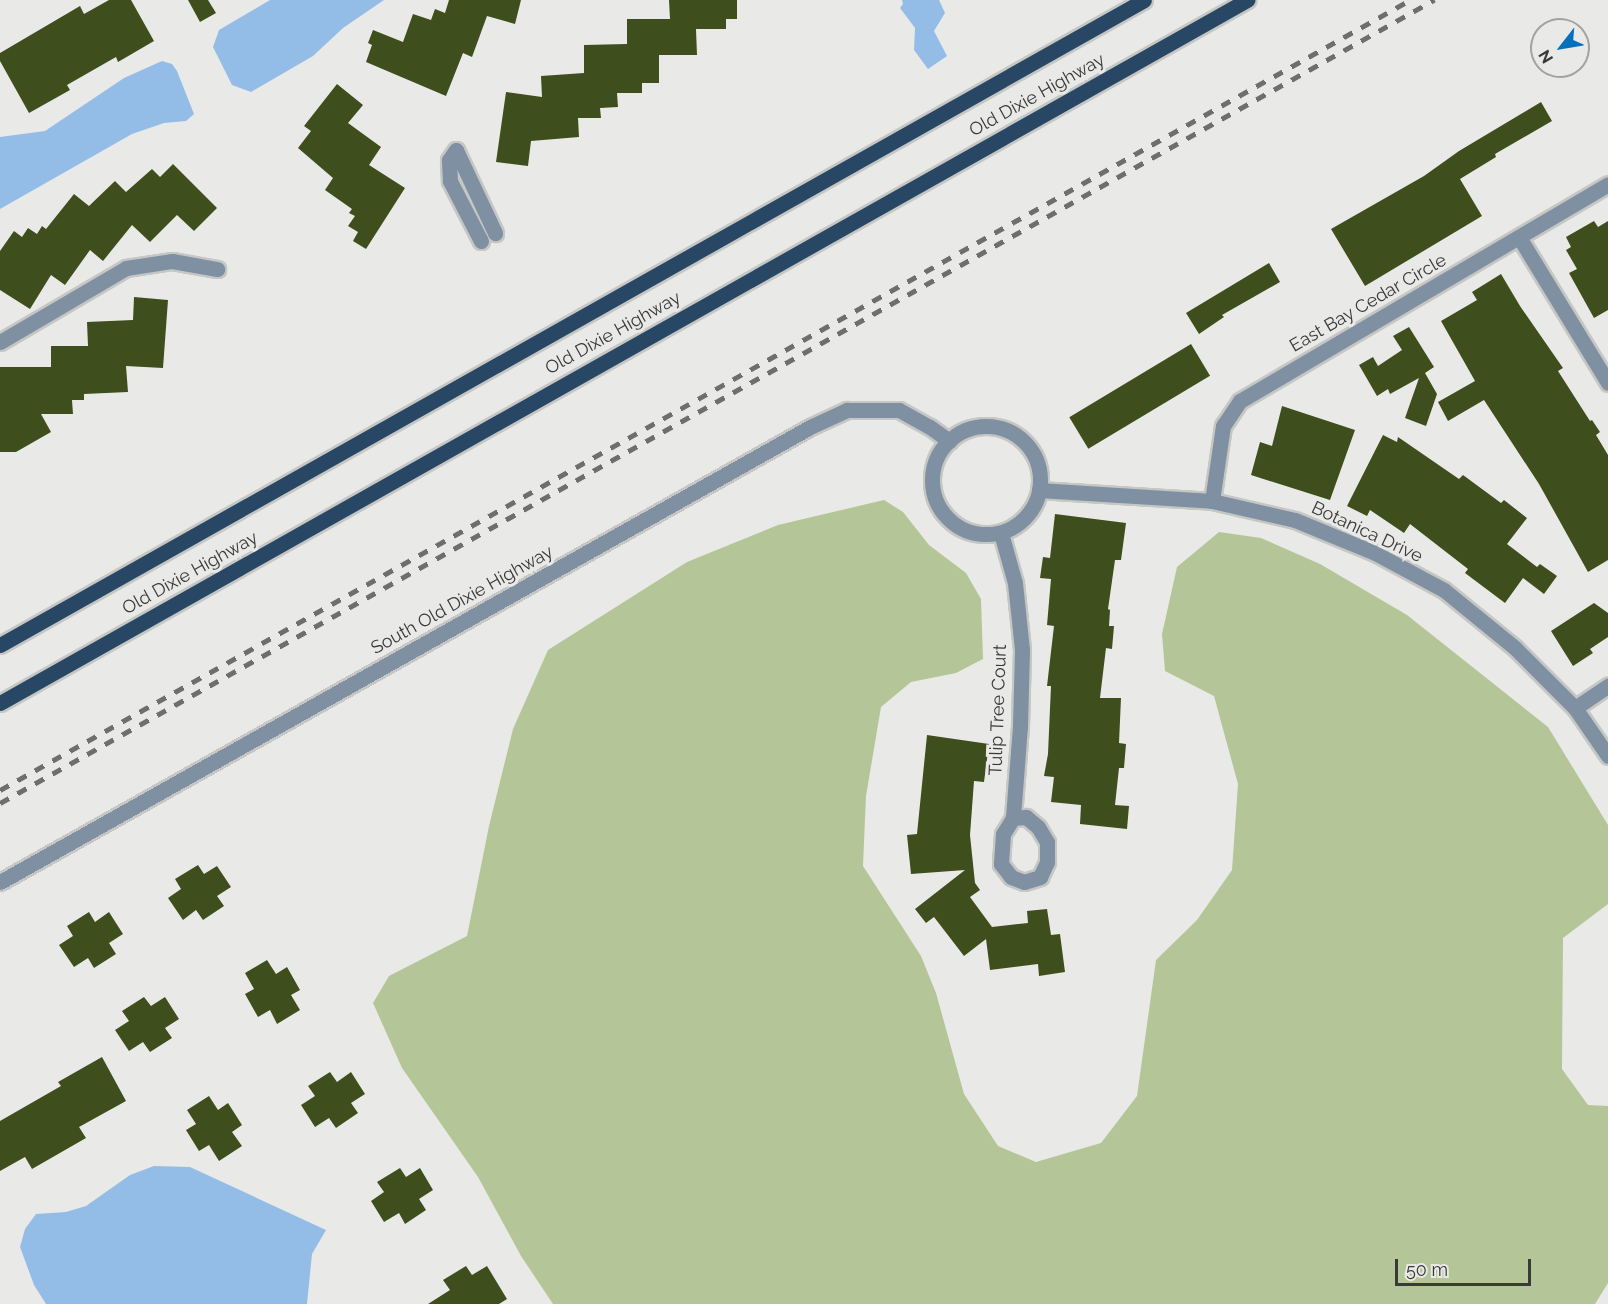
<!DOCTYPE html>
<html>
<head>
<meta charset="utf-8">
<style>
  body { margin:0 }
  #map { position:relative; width:1608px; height:1304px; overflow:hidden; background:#e9eae7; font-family:Raleway,sans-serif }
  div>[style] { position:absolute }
  .green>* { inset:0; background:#b4c598 }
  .water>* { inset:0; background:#93bde7 }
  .building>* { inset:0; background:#3e4e1d; transform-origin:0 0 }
  .roads { filter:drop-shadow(2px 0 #c6c7c4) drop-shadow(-2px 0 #c6c7c4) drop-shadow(0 2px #c6c7c4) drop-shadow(0 -2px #c6c7c4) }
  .minor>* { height:15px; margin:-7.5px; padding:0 7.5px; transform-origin:7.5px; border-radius:7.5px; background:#7e90a2 }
  .minor>.ring { margin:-7.5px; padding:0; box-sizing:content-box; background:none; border:15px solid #7e90a2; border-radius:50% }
  .major>* { height:15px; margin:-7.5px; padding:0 7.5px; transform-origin:7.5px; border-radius:7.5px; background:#274765 }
  .rail>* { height:4.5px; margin-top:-2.25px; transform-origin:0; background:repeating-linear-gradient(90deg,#6e6f6d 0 10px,transparent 0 20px) }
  span { translate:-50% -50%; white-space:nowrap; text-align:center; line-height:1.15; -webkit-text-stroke:6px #e9eae7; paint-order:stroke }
  .street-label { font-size:18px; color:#383938 }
  .north { position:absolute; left:1530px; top:18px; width:60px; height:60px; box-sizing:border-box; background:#e9eae7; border:2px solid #a2a3a1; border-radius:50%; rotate:239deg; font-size:16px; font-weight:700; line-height:24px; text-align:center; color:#383938 }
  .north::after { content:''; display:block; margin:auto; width:21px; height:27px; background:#0570bb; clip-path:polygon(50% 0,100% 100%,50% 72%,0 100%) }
  .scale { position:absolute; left:1395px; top:1259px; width:136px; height:27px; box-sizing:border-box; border:3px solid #383938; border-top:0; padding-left:8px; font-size:18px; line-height:21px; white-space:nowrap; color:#383938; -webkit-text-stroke:4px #e9eae7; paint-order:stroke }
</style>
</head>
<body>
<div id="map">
  <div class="green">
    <div style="clip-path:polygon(884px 500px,903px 512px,929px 545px,966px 573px,981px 599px,983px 659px,956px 673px,911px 682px,881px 707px,866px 796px,863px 866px,921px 956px,936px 993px,964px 1094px,998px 1146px,1036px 1162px,1101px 1143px,1137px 1096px,1156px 960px,1197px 920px,1232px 870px,1238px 784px,1214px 696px,1165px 671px,1162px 634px,1177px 567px,1219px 532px,1261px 538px,1320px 564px,1407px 615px,1548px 727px,1608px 825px,1608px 904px,1563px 938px,1562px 1069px,1588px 1105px,1608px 1106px,1608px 1283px,1595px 1304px,553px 1304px,521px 1256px,478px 1177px,402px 1068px,373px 1003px,389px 976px,467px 936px,489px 826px,513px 729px,548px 650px,687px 562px,778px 525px)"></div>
  </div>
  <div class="water">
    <div style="clip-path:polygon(270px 0,384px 0,343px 28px,313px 56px,251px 92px,232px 85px,213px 47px,219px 30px)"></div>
    <div style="clip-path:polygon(902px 0,939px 0,945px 13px,934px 31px,947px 56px,928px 69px,914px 50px,915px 28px,900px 8px,903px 4px)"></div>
    <div style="clip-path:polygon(162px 61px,172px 64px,177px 71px,194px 114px,186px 121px,164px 123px,132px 134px,0 209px,0 137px,45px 131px,124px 78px)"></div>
    <div style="clip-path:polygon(154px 1166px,190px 1167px,326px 1230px,312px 1254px,307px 1304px,46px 1304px,34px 1285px,20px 1247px,25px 1229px,36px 1214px,66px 1212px,86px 1206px,130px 1175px)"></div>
  </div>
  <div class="building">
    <div style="clip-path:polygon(109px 0,131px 0,154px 41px,118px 62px,116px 57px,67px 85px,70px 90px,29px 113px,0 61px,0 53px,80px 6px,84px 14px)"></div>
    <div style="clip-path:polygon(188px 0,208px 0,216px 13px,200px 22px)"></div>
    <div style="clip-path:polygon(449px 0,521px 0,515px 24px,487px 16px,472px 57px,463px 53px,446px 96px,366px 62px,372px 45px,368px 43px,373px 30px,403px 42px,413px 14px,431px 20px,435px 9px,445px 13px)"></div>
    <div style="clip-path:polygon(669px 0,737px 0,737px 19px,726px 19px,726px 29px,696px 29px,697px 55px,659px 55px,659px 83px,642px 83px,642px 93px,617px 93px,618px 107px,600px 108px,601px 118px,578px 118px,579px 137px,531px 141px,528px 166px,496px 162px,506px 92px,542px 97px,541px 76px,584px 73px,584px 45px,627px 44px,627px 19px,670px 19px)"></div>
    <div style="clip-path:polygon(337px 84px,363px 105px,348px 123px,381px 147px,369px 165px,405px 188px,366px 249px,353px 241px,358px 232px,348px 226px,355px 216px,349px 213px,352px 209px,325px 190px,333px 178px,298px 148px,311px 131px,304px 126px)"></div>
    <div style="clip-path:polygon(1541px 102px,1552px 121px,1495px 154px,1496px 157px,1460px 179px,1482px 216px,1365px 286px,1331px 229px,1424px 176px,1459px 151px)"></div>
    <div style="clip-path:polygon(173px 164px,217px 208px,194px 231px,177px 215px,150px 242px,132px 225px,103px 261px,90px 250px,65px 285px,51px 275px,30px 309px,0 290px,0 251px,14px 231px,22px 237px,28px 228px,37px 234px,42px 226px,46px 229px,74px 194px,89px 206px,115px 181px,126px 192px,152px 169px,160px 177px)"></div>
    <div style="clip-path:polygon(1594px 221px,1598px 227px,1608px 221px,1608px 310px,1594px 318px,1569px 273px,1577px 269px,1566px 250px,1571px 247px,1566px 237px)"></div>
    <div style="clip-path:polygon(1269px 263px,1280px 282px,1222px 315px,1224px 317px,1199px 334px,1186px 313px)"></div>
    <div style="clip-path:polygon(1501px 274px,1520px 306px,1563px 368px,1558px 371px,1590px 421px,1592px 420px,1600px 432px,1596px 435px,1608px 455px,1608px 560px,1588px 572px,1539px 484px,1484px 400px,1448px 421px,1438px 402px,1475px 381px,1441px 321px,1477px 300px,1472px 292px)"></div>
    <div style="clip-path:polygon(134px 297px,168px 300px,163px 368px,126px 366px,128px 392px,84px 394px,84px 400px,72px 400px,73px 414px,41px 414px,51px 432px,16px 452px,0 452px,0 367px,51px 367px,51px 346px,88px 346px,87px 322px,133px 320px)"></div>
    <div style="clip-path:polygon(1409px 327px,1434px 367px,1425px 373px,1437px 394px,1426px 426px,1405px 418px,1419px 378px,1390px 394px,1388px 389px,1377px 396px,1359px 365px,1373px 357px,1378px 366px,1402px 350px,1393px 336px)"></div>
    <div style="left:1191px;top:344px;width:37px;height:142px;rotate:59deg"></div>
    <div style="clip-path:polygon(1282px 406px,1355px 430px,1330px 500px,1251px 475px,1260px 442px,1272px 446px)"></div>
    <div style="clip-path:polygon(1383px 435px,1397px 442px,1398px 437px,1459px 479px,1463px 475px,1501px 503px,1504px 500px,1527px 518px,1507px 544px,1537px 567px,1540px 564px,1557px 576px,1544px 594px,1523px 578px,1505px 603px,1465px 573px,1468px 569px,1410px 524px,1404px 533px,1370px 510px,1367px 516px,1347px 506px)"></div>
    <div style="clip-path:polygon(1055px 514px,1126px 523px,1121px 560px,1115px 560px,1108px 609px,1110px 610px,1109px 626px,1114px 626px,1112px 649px,1106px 648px,1100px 698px,1121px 698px,1119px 743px,1126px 744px,1124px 768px,1119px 768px,1115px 805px,1129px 806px,1127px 829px,1080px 824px,1081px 805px,1051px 802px,1054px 777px,1044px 776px,1048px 754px,1051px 686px,1047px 686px,1054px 626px,1047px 625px,1051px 579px,1040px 578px,1043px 557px,1050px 558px)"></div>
    <div style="clip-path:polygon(1594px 603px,1608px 613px,1608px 637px,1590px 649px,1593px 653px,1573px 666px,1551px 631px)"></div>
    <div style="clip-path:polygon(927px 735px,989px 744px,984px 782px,974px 781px,970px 835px,975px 883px,980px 890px,970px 897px,992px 927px,1028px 923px,1027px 911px,1047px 909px,1051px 935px,1060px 934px,1065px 972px,1039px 976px,1038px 964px,990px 970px,986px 939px,964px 956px,934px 917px,926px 923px,915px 909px,965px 870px,911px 874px,907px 835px,917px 834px)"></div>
    <div style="clip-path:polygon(198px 865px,204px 874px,217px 866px,231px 887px,217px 896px,224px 906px,203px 920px,196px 910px,183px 920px,168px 898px,181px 889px,175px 879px)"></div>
    <div style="clip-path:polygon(89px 912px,95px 922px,109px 912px,123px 934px,109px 943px,116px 954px,94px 968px,88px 958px,74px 967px,59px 945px,73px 936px,67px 926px)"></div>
    <div style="clip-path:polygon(267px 960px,276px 974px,287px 967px,300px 990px,291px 995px,300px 1010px,277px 1024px,270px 1010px,258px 1017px,245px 994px,254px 989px,245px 973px)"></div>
    <div style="clip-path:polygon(144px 997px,151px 1006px,165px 997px,179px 1019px,165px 1028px,172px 1038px,150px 1052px,143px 1042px,129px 1051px,115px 1030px,129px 1021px,122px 1011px)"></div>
    <div style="clip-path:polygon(102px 1057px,126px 1101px,79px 1127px,86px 1138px,32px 1169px,25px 1157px,0 1171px,0 1121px,61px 1086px,58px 1082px)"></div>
    <div style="clip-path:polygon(330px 1072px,337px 1082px,351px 1072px,365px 1094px,351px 1103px,358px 1113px,336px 1128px,329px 1118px,315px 1127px,301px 1105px,315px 1096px,308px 1086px)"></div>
    <div style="clip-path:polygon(209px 1096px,218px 1110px,228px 1103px,242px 1125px,232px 1132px,242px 1146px,219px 1161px,209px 1145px,199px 1151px,186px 1130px,196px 1124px,187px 1110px)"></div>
    <div style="clip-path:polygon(400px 1168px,406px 1177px,420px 1168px,433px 1190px,419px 1199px,426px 1210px,405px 1224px,399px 1213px,384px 1222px,371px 1201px,384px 1192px,377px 1182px)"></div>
    <div style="clip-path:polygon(466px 1266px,472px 1275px,487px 1266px,507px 1299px,499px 1304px,428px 1304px,450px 1290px,443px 1280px)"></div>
  </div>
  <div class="roads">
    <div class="minor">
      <div style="left:1519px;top:237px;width:171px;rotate:58.6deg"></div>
      <div style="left:481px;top:241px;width:68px;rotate:-117.3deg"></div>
      <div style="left:450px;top:181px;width:21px;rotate:-93deg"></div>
      <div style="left:449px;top:160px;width:12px;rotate:-55deg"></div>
      <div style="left:456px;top:150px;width:92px;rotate:64.8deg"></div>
      <div style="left:0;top:342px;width:146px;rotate:-30.4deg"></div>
      <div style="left:126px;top:268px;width:47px;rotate:-8.7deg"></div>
      <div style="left:172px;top:261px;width:46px;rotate:10.1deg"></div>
      <div class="ring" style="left:932px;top:426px;width:93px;height:93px"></div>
      <div style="left:1039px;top:490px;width:173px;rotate:3.6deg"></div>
      <div style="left:1212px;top:501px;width:85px;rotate:12.9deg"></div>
      <div style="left:1295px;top:520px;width:87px;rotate:22.4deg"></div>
      <div style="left:1375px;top:553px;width:78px;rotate:28.2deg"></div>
      <div style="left:1444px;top:590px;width:92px;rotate:39.2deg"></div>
      <div style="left:1515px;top:648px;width:85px;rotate:45deg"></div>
      <div style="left:1575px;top:708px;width:58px;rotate:55.5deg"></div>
      <div style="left:1212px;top:501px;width:76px;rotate:-81.7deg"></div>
      <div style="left:1223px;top:426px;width:30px;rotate:-56deg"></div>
      <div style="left:1240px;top:401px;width:427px;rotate:-30.5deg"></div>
      <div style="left:1001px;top:533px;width:52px;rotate:74.4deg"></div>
      <div style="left:1015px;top:583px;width:67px;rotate:84deg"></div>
      <div style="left:1022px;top:650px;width:76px;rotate:91.5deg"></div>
      <div style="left:1020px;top:726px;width:92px;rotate:94.4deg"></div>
      <div style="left:1013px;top:818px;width:19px;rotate:122deg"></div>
      <div style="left:1003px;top:834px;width:30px;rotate:94deg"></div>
      <div style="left:1001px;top:864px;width:16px;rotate:52deg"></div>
      <div style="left:1011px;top:877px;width:14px;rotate:21deg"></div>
      <div style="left:1024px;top:882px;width:17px;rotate:-17deg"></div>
      <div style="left:1040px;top:877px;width:17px;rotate:-65deg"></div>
      <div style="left:1047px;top:862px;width:20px;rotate:-90deg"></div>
      <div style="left:1047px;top:842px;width:17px;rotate:-121deg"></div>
      <div style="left:1038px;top:827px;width:16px;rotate:-140deg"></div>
      <div style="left:1026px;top:817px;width:13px;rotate:176deg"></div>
      <div style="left:1575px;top:708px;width:40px;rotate:-34deg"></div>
      <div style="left:0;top:882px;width:929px;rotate:-29.32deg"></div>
      <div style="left:810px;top:427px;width:41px;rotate:-24.7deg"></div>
      <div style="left:847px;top:410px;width:52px"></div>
      <div style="left:899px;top:410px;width:35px;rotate:29deg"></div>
      <div style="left:930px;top:427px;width:24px;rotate:36deg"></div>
    </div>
    <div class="major">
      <div style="left:0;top:645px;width:1313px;rotate:-29.41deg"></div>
      <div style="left:0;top:703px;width:1432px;rotate:-29.41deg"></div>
    </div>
  </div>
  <div class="rail">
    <div style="left:0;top:790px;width:1616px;rotate:-29.26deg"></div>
    <div style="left:0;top:803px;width:1644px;rotate:-29.25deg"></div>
  </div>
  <div class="street-label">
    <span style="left:1037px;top:95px;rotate:-29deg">Old Dixie Highway</span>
    <span style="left:1368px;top:303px;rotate:-30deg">East Bay Cedar Circle</span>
    <span style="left:613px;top:333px;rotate:-29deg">Old Dixie Highway</span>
    <span style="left:1367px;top:532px;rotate:25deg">Botanica Drive</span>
    <span style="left:190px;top:573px;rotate:-29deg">Old Dixie Highway</span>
    <span style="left:462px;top:600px;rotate:-29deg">South Old Dixie Highway</span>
    <span style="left:998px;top:710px;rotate:-88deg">Tulip Tree Court</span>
  </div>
  <div class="north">N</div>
  <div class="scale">50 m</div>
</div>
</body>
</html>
